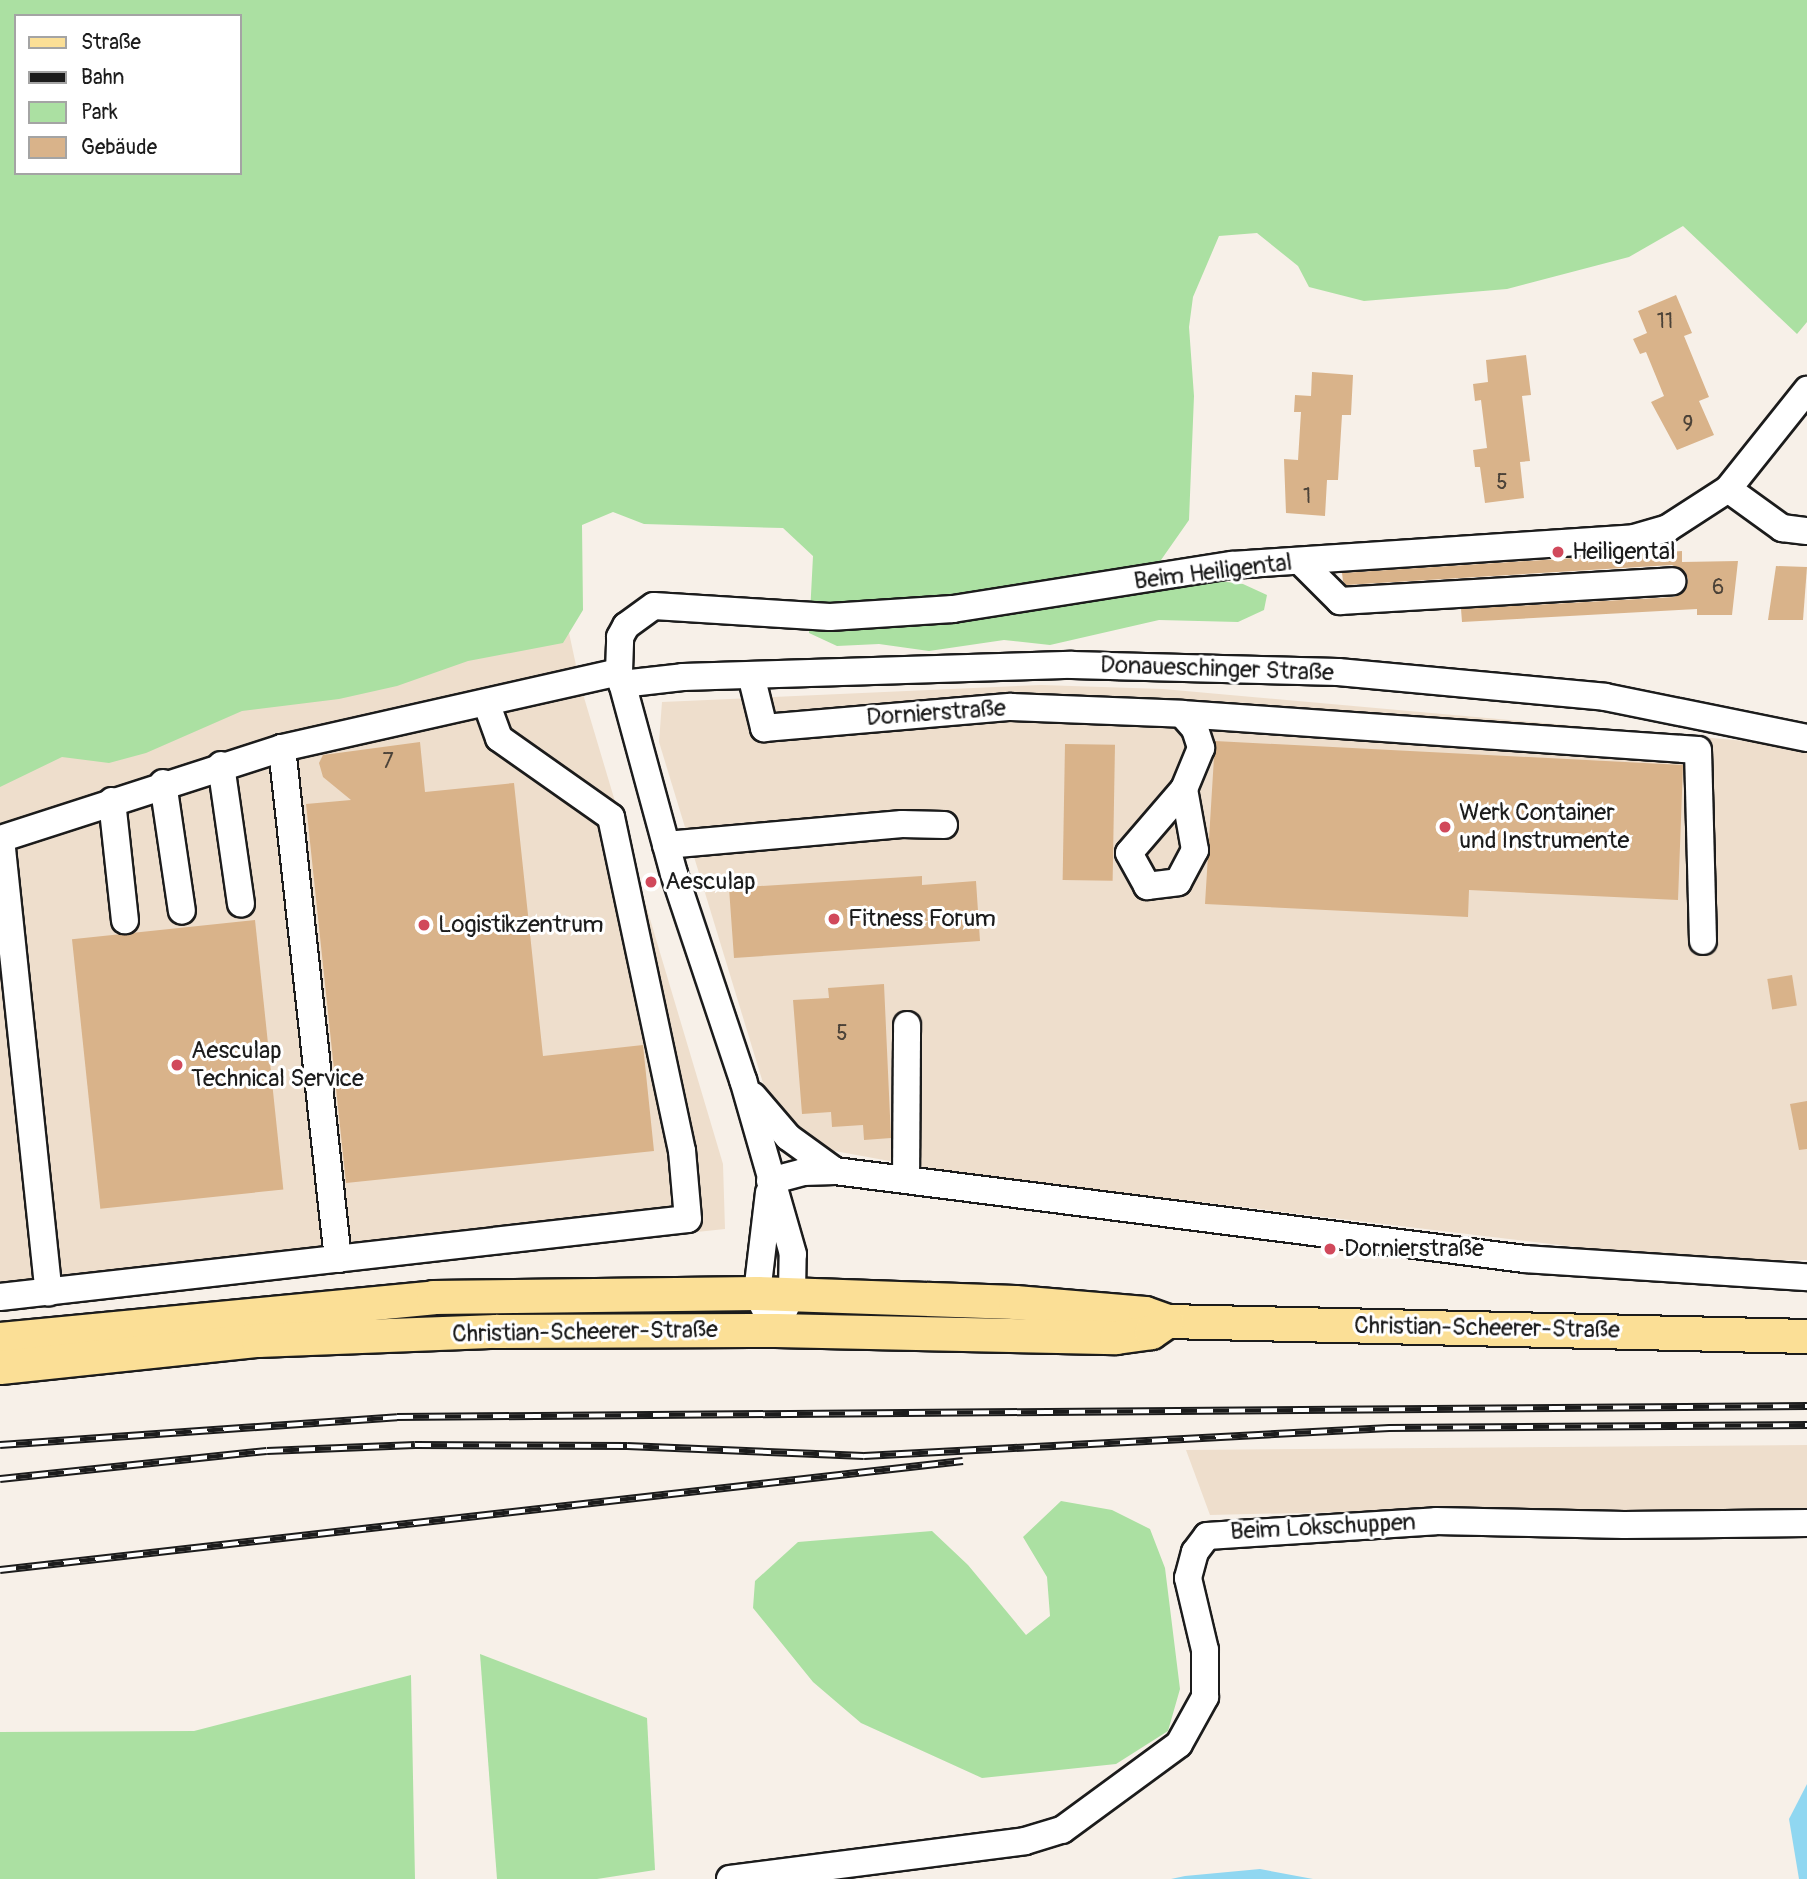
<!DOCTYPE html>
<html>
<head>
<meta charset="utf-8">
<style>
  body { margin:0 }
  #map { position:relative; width:1807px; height:1879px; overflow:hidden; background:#f7f0e8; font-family:Pangolin,sans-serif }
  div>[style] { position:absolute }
  .built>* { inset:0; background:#eedecc }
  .green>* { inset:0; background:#abe0a2 }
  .water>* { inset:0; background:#90d7f1 }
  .building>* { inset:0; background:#d9b38a; transform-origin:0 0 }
  .roads { filter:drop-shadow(2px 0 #1c1c1c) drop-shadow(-2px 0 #1c1c1c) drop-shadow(0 2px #1c1c1c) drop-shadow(0 -2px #1c1c1c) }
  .minor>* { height:26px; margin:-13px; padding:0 13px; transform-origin:13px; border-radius:13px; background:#fff }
  .major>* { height:33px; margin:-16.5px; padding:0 16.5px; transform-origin:16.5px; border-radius:16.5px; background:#fbdf96 }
  .rail>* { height:8px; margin-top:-4px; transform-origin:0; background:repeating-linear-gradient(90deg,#fff 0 16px,#1c1c1c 0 32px); box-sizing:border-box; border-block:2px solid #1c1c1c }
  .dots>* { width:19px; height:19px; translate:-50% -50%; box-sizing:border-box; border:4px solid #fff; border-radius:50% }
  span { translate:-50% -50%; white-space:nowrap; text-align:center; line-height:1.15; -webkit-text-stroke:6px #fff; paint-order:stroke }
  .number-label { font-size:21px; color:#4b4238 }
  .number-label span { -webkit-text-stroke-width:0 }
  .poi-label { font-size:24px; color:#1c1c1c }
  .left { translate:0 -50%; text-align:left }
  .street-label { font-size:24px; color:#1c1c1c }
  .legend { position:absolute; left:14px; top:14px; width:228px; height:161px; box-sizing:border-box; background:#fff; border:2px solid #a4a4a4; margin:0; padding:9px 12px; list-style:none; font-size:21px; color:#1c1c1c }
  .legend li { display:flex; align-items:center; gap:14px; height:35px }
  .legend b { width:35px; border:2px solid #a4a4a4 }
</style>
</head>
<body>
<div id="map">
  <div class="built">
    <div style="clip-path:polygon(568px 628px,580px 684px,723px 1164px,725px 1229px,0 1306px,0 743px)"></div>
    <div style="clip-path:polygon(1041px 685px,1163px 689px,1768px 743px,1807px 751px,1807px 1260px,1692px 1261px,950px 1172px,829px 1150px,770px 1106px,659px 742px,662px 702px)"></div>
    <div style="clip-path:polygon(1807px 1445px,1807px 1516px,1519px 1508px,1210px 1515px,1186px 1450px)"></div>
  </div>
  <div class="green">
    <div style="clip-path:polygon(evenodd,0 0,1807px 0,1807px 322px,1797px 334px,1683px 226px,1629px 257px,1507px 289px,1364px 301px,1309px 287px,1298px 266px,1257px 233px,1219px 236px,1193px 297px,1189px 327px,1194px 396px,1189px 520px,1161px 560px,1181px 583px,1211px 580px,1243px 584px,1267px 595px,1264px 610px,1238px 622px,1159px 620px,1050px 645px,1004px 640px,929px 651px,879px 644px,837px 646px,809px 633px,813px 556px,783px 528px,644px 524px,613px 512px,582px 525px,583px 610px,563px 643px,468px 661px,397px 686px,339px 699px,242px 711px,146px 753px,109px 763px,62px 757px,0 787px,0 0,16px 16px,240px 16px,240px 173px,16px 173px,16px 16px)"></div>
    <div style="clip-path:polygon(1061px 1501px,1112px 1510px,1150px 1529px,1165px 1568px,1180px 1689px,1168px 1731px,1116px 1764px,982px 1778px,861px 1723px,813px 1682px,753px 1608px,755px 1581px,798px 1542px,932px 1531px,968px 1565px,1026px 1635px,1050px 1616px,1047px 1577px,1023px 1537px)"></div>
    <div style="clip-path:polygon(480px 1654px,647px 1718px,655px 1870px,597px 1879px,497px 1879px)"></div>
    <div style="clip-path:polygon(411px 1675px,415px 1879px,0 1879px,0 1732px,194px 1731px)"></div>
  </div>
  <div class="water">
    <div style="clip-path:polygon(1807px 1784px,1807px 1879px,1799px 1879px,1789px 1819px)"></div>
    <div style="clip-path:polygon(1260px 1869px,1313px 1879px,1171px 1879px,1185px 1876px)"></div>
  </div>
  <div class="building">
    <div style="clip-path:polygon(1676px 295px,1692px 333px,1684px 336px,1709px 397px,1699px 401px,1714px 435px,1677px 450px,1651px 402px,1664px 396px,1646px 352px,1640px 354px,1633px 339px,1647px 333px,1638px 311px)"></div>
    <div style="clip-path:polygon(1526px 355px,1531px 395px,1522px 396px,1530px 461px,1520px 462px,1524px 498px,1485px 503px,1480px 467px,1475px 467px,1473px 450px,1487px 448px,1481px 400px,1475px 401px,1473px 384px,1488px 382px,1486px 360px)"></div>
    <div style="clip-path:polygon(1312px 372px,1353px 375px,1351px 415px,1342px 415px,1338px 480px,1327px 480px,1325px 516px,1286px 513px,1284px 459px,1298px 460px,1301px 412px,1294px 412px,1295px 395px,1311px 396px)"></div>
    <div style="clip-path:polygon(1682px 551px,1682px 562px,1738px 561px,1732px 615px,1697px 615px,1697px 609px,1462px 622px,1461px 609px,1674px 597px,1686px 589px,1688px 579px,1685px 572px,1672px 565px,1346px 585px,1343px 581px,1342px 573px)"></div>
    <div style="clip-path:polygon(1776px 566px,1807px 567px,1803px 620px,1768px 620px)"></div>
    <div style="clip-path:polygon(1215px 741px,1683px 765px,1678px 900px,1469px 890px,1468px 917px,1205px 904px)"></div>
    <div style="clip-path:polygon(420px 742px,425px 792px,514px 783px,543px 1056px,643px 1045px,654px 1151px,346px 1183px,306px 804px,351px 800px,323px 777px,319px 763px,323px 755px)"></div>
    <div style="left:1065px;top:744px;width:50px;height:136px;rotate:1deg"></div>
    <div style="clip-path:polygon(922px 876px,922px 885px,976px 881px,980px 941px,734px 958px,729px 888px)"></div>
    <div style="left:255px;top:920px;width:271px;height:184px;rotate:84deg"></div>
    <div style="left:1792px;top:975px;width:31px;height:25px;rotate:81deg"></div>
    <div style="clip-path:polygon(884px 984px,891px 1138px,864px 1140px,863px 1125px,832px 1127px,831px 1112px,802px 1114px,793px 1000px,829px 998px,828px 988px)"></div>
    <div style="clip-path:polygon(1807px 1101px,1807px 1149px,1799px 1150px,1790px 1104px)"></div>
  </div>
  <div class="roads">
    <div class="minor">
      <div style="left:1728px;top:489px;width:67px;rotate:35.8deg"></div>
      <div style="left:1782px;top:528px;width:25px;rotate:7deg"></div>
      <div style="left:1300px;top:561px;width:57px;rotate:45deg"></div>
      <div style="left:1340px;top:601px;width:333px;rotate:-3.4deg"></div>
      <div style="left:751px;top:675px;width:55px;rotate:76.2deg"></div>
      <div style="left:764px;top:728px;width:248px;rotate:-4.9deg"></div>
      <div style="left:1011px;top:707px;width:171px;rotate:2.3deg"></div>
      <div style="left:1182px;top:714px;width:20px;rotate:49deg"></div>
      <div style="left:1195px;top:729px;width:20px;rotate:72deg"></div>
      <div style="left:1201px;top:748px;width:44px;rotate:112.5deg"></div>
      <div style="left:1184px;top:789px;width:84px;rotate:130.7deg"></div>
      <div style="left:1129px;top:853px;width:38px;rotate:61deg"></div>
      <div style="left:1147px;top:886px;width:31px;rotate:-7deg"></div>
      <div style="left:1178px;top:882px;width:36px;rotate:-62deg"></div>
      <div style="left:1195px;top:850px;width:62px;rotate:-100.2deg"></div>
      <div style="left:622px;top:684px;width:61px;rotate:-6.5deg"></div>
      <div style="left:683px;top:677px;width:389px;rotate:-1.8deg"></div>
      <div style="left:1072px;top:665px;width:266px;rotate:1.5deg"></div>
      <div style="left:1338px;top:672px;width:268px;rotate:5.3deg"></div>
      <div style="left:1605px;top:697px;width:206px;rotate:11.5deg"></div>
      <div style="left:1182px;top:714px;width:517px;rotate:3.99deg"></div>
      <div style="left:1698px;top:750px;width:191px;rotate:88.5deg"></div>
      <div style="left:282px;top:748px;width:514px;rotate:83.75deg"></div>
      <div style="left:221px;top:765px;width:140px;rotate:81.8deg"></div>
      <div style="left:163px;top:783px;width:129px;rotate:81.6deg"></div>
      <div style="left:112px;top:801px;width:120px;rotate:83.8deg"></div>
      <div style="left:0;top:839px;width:296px;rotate:-17.9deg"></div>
      <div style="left:282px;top:748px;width:345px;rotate:-12.7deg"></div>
      <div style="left:1px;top:839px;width:456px;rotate:84deg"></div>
      <div style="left:666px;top:845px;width:237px;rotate:-5.1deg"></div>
      <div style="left:902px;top:824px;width:42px;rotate:1.4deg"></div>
      <div style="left:753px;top:1096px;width:54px;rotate:49.5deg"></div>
      <div style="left:788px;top:1137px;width:58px;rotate:35.9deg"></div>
      <div style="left:906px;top:1180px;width:155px;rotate:-89.6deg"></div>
      <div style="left:770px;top:1181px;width:34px;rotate:-15deg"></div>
      <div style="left:803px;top:1172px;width:32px;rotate:-2deg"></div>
      <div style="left:835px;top:1171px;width:696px;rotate:7.27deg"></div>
      <div style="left:1525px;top:1259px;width:283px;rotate:3.7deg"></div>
      <div style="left:0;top:1297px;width:692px;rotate:-6.47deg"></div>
      <div style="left:688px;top:1219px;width:68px;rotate:-95deg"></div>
      <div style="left:682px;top:1151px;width:341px;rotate:-102deg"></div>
      <div style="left:611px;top:817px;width:137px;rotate:-144.8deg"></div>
      <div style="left:499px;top:738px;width:35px;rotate:-110deg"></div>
      <div style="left:765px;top:1309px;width:18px;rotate:-117deg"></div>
      <div style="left:757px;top:1293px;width:101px;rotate:-83.2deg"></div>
      <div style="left:775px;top:1330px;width:41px;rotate:-65.3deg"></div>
      <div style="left:792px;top:1293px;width:39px;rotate:-89deg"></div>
      <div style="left:793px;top:1254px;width:181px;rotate:-106deg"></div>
      <div style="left:743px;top:1080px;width:217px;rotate:-108.5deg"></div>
      <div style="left:674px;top:874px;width:209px;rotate:-105.2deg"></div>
      <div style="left:619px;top:672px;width:35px;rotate:-88deg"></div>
      <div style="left:620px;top:637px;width:13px;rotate:-61deg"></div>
      <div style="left:626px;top:626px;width:34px;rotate:-36deg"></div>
      <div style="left:654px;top:606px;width:176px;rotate:3.6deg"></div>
      <div style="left:830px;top:617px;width:123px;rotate:-3.7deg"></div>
      <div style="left:953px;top:609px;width:282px;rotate:-9deg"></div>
      <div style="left:1232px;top:565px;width:403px;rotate:-3.8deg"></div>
      <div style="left:1634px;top:538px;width:35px;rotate:-16deg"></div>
      <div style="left:1668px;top:528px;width:72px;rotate:-33deg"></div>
      <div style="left:1728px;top:489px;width:127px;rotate:-51.4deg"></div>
      <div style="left:730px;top:1879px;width:297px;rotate:-7.3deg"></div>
      <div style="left:1025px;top:1841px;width:39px;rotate:-17deg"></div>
      <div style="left:1062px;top:1830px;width:145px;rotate:-36.3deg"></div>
      <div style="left:1179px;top:1744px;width:54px;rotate:-61deg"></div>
      <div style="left:1205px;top:1697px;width:47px;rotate:-90deg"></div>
      <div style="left:1205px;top:1650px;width:74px;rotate:-103.3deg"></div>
      <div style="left:1188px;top:1578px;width:27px;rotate:-75deg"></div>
      <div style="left:1195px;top:1552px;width:20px;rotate:-53deg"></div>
      <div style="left:1207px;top:1536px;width:229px;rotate:-3.7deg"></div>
      <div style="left:1436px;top:1521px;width:188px;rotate:1.2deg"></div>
      <div style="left:1624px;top:1525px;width:183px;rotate:-0.6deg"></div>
    </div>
    <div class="major">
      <div style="left:0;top:1339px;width:435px;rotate:-5.5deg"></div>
      <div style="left:433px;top:1297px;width:324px;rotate:-0.7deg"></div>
      <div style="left:757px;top:1293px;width:258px;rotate:2deg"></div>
      <div style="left:1015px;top:1302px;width:130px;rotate:4.8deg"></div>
      <div style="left:1145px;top:1313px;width:23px;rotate:20deg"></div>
      <div style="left:1167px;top:1321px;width:640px;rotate:1.34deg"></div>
      <div style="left:0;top:1367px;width:259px;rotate:-6deg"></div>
      <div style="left:258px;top:1340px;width:238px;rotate:-2.2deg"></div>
      <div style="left:496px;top:1331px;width:279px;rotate:-0.2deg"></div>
      <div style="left:775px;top:1330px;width:341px;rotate:1.2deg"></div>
      <div style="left:1116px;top:1337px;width:35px;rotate:-8deg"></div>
      <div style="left:1151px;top:1332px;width:19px;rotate:-35deg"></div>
    </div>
  </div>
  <div class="rail">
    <div style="left:0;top:1445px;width:398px;rotate:-4deg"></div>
    <div style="left:397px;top:1417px;width:1410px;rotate:-0.45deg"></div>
    <div style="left:0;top:1479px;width:268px;rotate:-6deg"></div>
    <div style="left:267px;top:1451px;width:148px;rotate:-2.3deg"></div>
    <div style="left:415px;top:1445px;width:212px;rotate:0.3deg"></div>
    <div style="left:627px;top:1446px;width:237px;rotate:2.4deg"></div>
    <div style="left:864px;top:1456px;width:526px;rotate:-3.05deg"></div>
    <div style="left:1389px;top:1428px;width:418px;rotate:-0.4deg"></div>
    <div style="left:0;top:1570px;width:969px;rotate:-6.46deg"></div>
  </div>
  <div class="dots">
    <div style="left:1558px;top:552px;background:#d1495b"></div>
    <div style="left:1445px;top:827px;background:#d1495b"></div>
    <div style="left:651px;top:882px;background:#d1495b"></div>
    <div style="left:834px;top:919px;background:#d1495b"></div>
    <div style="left:424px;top:925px;background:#d1495b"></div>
    <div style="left:177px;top:1065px;background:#d1495b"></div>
    <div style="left:1330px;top:1249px;background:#d1495b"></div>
  </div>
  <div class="number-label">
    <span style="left:1665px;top:322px">11</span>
    <span style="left:1688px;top:425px">9</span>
    <span style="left:1502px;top:483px">5</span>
    <span style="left:1307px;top:497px">1</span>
    <span style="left:1718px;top:588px">6</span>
    <span style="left:388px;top:762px">7</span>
    <span style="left:842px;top:1034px">5</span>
  </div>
  <div class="poi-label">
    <span class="left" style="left:1572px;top:552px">Heiligental</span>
    <span class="left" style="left:1459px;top:827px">Werk Container<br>und Instrumente</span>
    <span class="left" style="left:665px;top:882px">Aesculap</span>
    <span class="left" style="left:848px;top:919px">Fitness Forum</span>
    <span class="left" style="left:438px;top:925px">Logistikzentrum</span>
    <span class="left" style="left:191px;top:1065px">Aesculap<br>Technical Service</span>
    <span class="left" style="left:1344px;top:1249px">Dornierstraße</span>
  </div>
  <div class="street-label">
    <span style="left:1213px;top:572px;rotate:-7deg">Beim Heiligental</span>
    <span style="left:1217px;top:669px;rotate:2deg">Donaueschinger Straße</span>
    <span style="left:936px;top:713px;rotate:-4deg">Dornierstraße</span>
    <span style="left:1487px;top:1328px;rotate:1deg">Christian-Scheerer-Straße</span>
    <span style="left:585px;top:1332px;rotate:-1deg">Christian-Scheerer-Straße</span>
    <span style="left:1323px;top:1527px;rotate:-3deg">Beim Lokschuppen</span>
  </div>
  <ul class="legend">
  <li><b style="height:9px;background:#fbdf96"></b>Straße</li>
  <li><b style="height:9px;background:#1c1c1c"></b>Bahn</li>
  <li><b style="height:19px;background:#abe0a2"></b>Park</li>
  <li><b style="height:19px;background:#d9b38a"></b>Gebäude</li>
  </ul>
</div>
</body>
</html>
